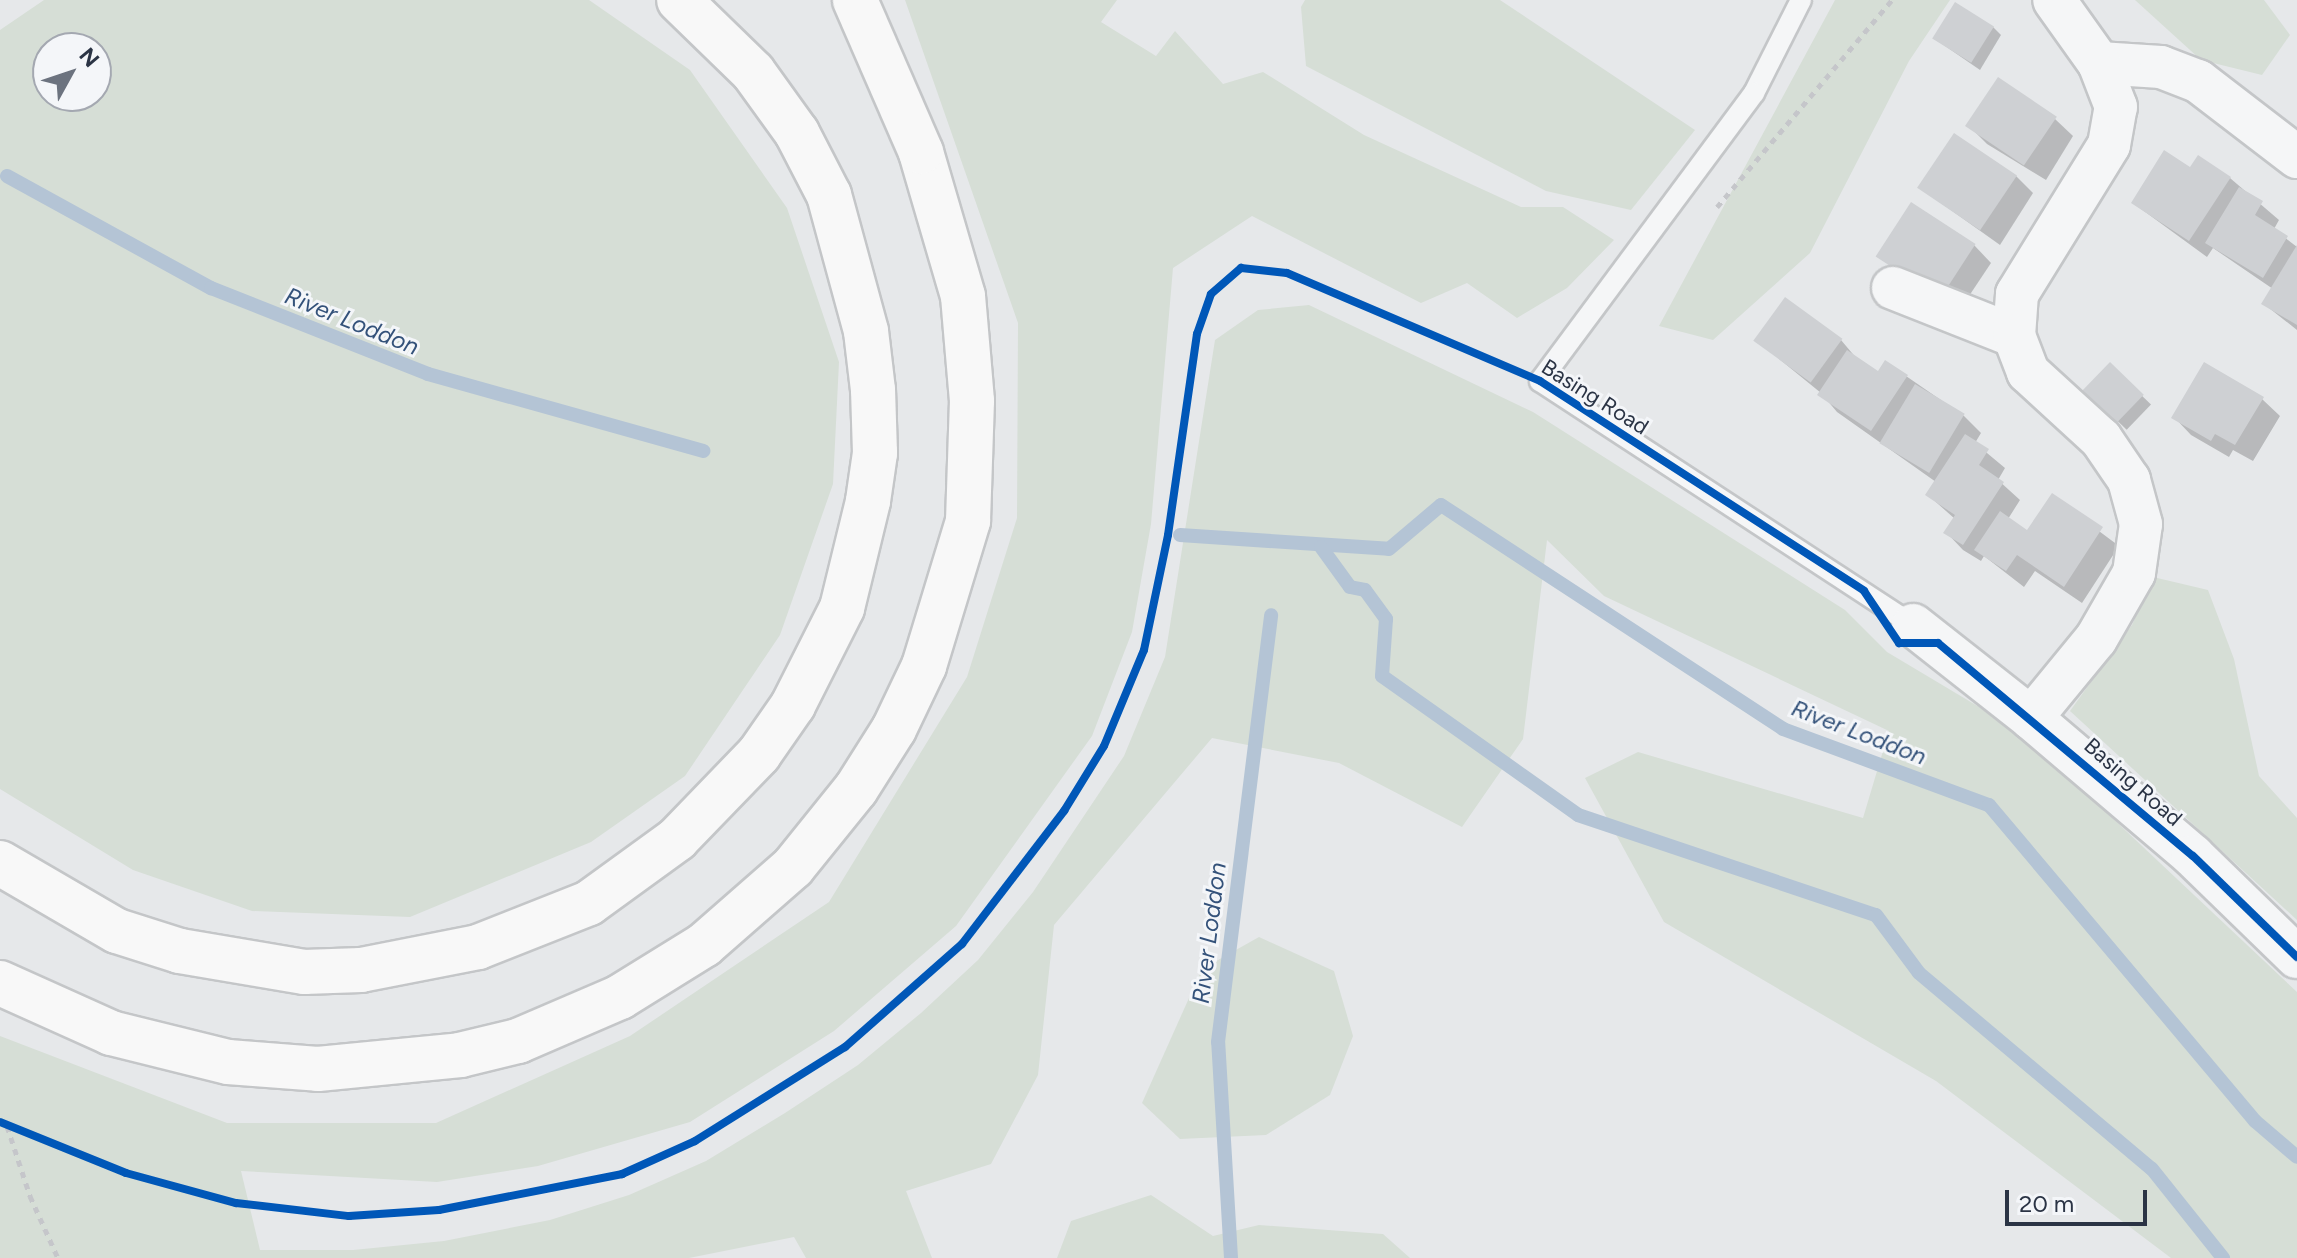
<!DOCTYPE html>
<html>
<head>
<meta charset="utf-8">
<style>
  body { margin:0 }
  #map { position:relative; width:2297px; height:1258px; overflow:hidden; background:#e6e8ea; font-family:Figtree,sans-serif }
  div>[style] { position:absolute }
  .green>* { inset:0; background:#d6ded6 }
  .shadow>* { inset:0; background:#0003; transform-origin:0 0 }
  .stream>* { height:14px; margin:-7px; padding:0 7px; transform-origin:7px; border-radius:7px; background:#b4c4d5 }
  .building>* { inset:0; background:#ced0d3; transform-origin:0 0 }
  .path>* { height:5px; margin-top:-2.5px; transform-origin:0; background:repeating-linear-gradient(90deg,#c5c6ca 0 6px,transparent 0 12px) }
  .roads { filter:drop-shadow(2px 0 #c4c6c8) drop-shadow(-2px 0 #c4c6c8) drop-shadow(0 2px #c4c6c8) drop-shadow(0 -2px #c4c6c8) }
  .lane>* { height:20px; margin:-10px; padding:0 10px; transform-origin:10px; border-radius:10px; background:#f5f6f7 }
  .street>* { height:42px; margin:-21px; padding:0 21px; transform-origin:21px; border-radius:21px; background:#f5f6f7 }
  .highway>* { height:44px; margin:-22px; padding:0 22px; transform-origin:22px; border-radius:22px; background:#f8f8f8 }
  .cycleway>* { height:8px; margin:-4px; padding:0 4px; transform-origin:4px; border-radius:4px; background:#0057b8 }
  span { translate:-50% -50%; white-space:nowrap; text-align:center; line-height:1.15; -webkit-text-stroke:6px #f4f6f9; paint-order:stroke }
  .street-label { font-size:22px; color:#2b3445 }
  .water-label { font-size:24px; color:#34527a; font-style:italic }
  .north { position:absolute; left:32px; top:32px; width:80px; height:80px; box-sizing:border-box; background:#f4f6f9; border:2px solid #a4a8b1; border-radius:50%; rotate:50deg; font-size:22px; font-weight:700; line-height:32px; text-align:center; color:#2b3445 }
  .north::after { content:''; display:block; margin:auto; width:28px; height:36px; background:#6c737f; clip-path:polygon(50% 0,100% 100%,50% 72%,0 100%) }
  .scale { position:absolute; left:2005px; top:1190px; width:142px; height:36px; box-sizing:border-box; border:4px solid #2b3445; border-top:0; padding-left:10px; font-size:24px; line-height:28px; white-space:nowrap; color:#2b3445; -webkit-text-stroke:6px #f4f6f9; paint-order:stroke }
</style>
</head>
<body>
<div id="map">
  <div class="green">
    <div style="clip-path:polygon(evenodd,44px 0,589px 0,690px 70px,787px 208px,839px 362px,833px 484px,780px 635px,685px 776px,591px 842px,410px 917px,252px 911px,133px 870px,0 789px,0 30px,44px 0,48px 48px,96px 48px,96px 96px,48px 96px,48px 48px)"></div>
    <div style="clip-path:polygon(905px 0,1117px 0,1101px 22px,1156px 56px,1175px 31px,1223px 84px,1263px 72px,1364px 135px,1521px 207px,1563px 207px,1614px 240px,1567px 288px,1517px 318px,1467px 283px,1421px 303px,1252px 216px,1173px 268px,1151px 524px,1132px 632px,1092px 736px,956px 926px,834px 1031px,690px 1122px,538px 1166px,437px 1182px,241px 1171px,260px 1250px,353px 1250px,444px 1241px,550px 1220px,629px 1195px,706px 1161px,785px 1113px,858px 1065px,921px 1013px,978px 960px,1033px 892px,1124px 756px,1165px 657px,1215px 340px,1258px 310px,1309px 305px,1533px 412px,1845px 610px,1887px 652px,2021px 732px,2297px 992px,2297px 1258px,2171px 1258px,1936px 1081px,1664px 922px,1585px 778px,1638px 752px,1863px 818px,1889px 731px,1604px 596px,1547px 540px,1523px 739px,1462px 827px,1339px 763px,1212px 738px,1054px 925px,1038px 1075px,991px 1164px,906px 1191px,932px 1258px,806px 1258px,794px 1237px,689px 1258px,0 1258px,0 1036px,227px 1123px,436px 1123px,630px 1036px,829px 902px,967px 677px,1017px 518px,1018px 323px)"></div>
    <div style="clip-path:polygon(1305px 0,1500px 0,1695px 130px,1631px 210px,1546px 191px,1306px 66px,1301px 7px)"></div>
    <div style="clip-path:polygon(1835px 0,1950px 0,1909px 61px,1810px 253px,1713px 340px,1659px 326px)"></div>
    <div style="clip-path:polygon(2135px 0,2264px 0,2290px 35px,2262px 75px,2201px 60px)"></div>
    <div style="clip-path:polygon(2153px 577px,2208px 590px,2234px 659px,2259px 776px,2297px 818px,2297px 920px,2070px 711px,2132px 625px)"></div>
    <div style="clip-path:polygon(1259px 937px,1334px 971px,1353px 1036px,1330px 1095px,1266px 1135px,1180px 1139px,1142px 1103px,1202px 969px)"></div>
    <div style="clip-path:polygon(1151px 1195px,1213px 1236px,1259px 1225px,1383px 1234px,1410px 1258px,1057px 1258px,1071px 1221px)"></div>
  </div>
  <div class="shadow">
    <div style="clip-path:polygon(1993px 27px,2001px 35px,1980px 70px,1935px 39px)"></div>
    <div style="clip-path:polygon(2055px 119px,2073px 136px,2046px 180px,1987px 144px,1970px 127px)"></div>
    <div style="clip-path:polygon(2190px 170px,2230px 178px,2279px 220px,2274px 229px,2297px 247px,2297px 330px,2264px 304px,2273px 289px,2213px 248px,2207px 257px,2133px 203px)"></div>
    <div style="clip-path:polygon(2016px 176px,2033px 193px,2000px 245px,1920px 188px)"></div>
    <div style="clip-path:polygon(1974px 245px,1991px 263px,1957px 314px,1879px 256px)"></div>
    <div style="clip-path:polygon(1786px 299px,1841px 340px,1857px 359px,1879px 373px,1906px 376px,1964px 416px,1981px 433px,1975px 443px,2005px 468px,1998px 480px,2020px 500px,2008px 519px,2028px 532px,2052px 496px,2119px 546px,2082px 603px,2035px 571px,2024px 587px,1984px 556px,1981px 561px,1963px 550px,1946px 532px,1955px 519px,1928px 495px,1936px 482px,1837px 412px,1821px 393px,1756px 340px)"></div>
    <div style="left:2110px;top:365px;width:57px;height:35px;rotate:44deg"></div>
    <div style="clip-path:polygon(2262px 399px,2280px 416px,2253px 461px,2233px 450px,2229px 457px,2191px 435px,2174px 417px)"></div>
  </div>
  <div class="stream">
    <div style="left:7px;top:176px;width:233px;rotate:28.8deg"></div>
    <div style="left:211px;top:288px;width:233px;rotate:21.6deg"></div>
    <div style="left:428px;top:374px;width:286px;rotate:15.6deg"></div>
    <div style="left:1180px;top:535px;width:209px;rotate:3.8deg"></div>
    <div style="left:1389px;top:549px;width:68px;rotate:-40.2deg"></div>
    <div style="left:1441px;top:505px;width:409px;rotate:33.2deg"></div>
    <div style="left:1783px;top:729px;width:220px;rotate:20.3deg"></div>
    <div style="left:1989px;top:805px;width:413px;rotate:49.9deg"></div>
    <div style="left:2255px;top:1121px;width:55px;rotate:40.6deg"></div>
    <div style="left:1321px;top:547px;width:49px;rotate:54.1deg"></div>
    <div style="left:1350px;top:587px;width:15px;rotate:11deg"></div>
    <div style="left:1365px;top:590px;width:36px;rotate:54deg"></div>
    <div style="left:1386px;top:619px;width:57px;rotate:94deg"></div>
    <div style="left:1382px;top:676px;width:240px;rotate:35.3deg"></div>
    <div style="left:1578px;top:815px;width:314px;rotate:18.6deg"></div>
    <div style="left:1876px;top:915px;width:72px;rotate:53.4deg"></div>
    <div style="left:1919px;top:973px;width:304px;rotate:40.1deg"></div>
    <div style="left:2152px;top:1169px;width:114px;rotate:51.4deg"></div>
    <div style="left:1231px;top:1258px;width:216px;rotate:-93.4deg"></div>
    <div style="left:1218px;top:1042px;width:430px;rotate:-82.9deg"></div>
  </div>
  <div class="building">
    <div style="left:1955px;top:2px;width:46px;height:43px;rotate:32deg"></div>
    <div style="left:1998px;top:77px;width:71px;height:59px;rotate:34deg"></div>
    <div style="left:1954px;top:133px;width:76px;height:66px;rotate:34deg"></div>
    <div style="clip-path:polygon(2164px 150px,2190px 167px,2198px 155px,2231px 177px,2189px 241px,2131px 203px)"></div>
    <div style="clip-path:polygon(2239px 187px,2263px 201px,2255px 215px,2288px 236px,2263px 278px,2205px 243px)"></div>
    <div style="left:1911px;top:202px;width:77px;height:65px;rotate:33deg"></div>
    <div style="clip-path:polygon(2297px 245px,2297px 325px,2261px 304px)"></div>
    <div style="left:1785px;top:297px;width:71px;height:54px;rotate:36deg"></div>
    <div style="clip-path:polygon(1847px 350px,1878px 371px,1885px 360px,1908px 375px,1871px 431px,1817px 395px)"></div>
    <div style="left:2110px;top:362px;width:47px;height:40px;rotate:44deg"></div>
    <div style="clip-path:polygon(2204px 362px,2264px 397px,2235px 445px,2215px 434px,2211px 441px,2171px 418px)"></div>
    <div style="left:1915px;top:384px;width:58px;height:69px;rotate:31deg"></div>
    <div style="clip-path:polygon(1965px 434px,1989px 449px,1979px 465px,2004px 482px,1963px 545px,1943px 533px,1955px 515px,1925px 495px)"></div>
    <div style="clip-path:polygon(2052px 493px,2103px 527px,2064px 587px,2017px 555px,2006px 571px,1974px 550px,2000px 511px,2027px 530px)"></div>
  </div>
  <div class="path">
    <div style="left:1717px;top:207px;width:271px;rotate:-49.8deg"></div>
    <div style="left:7px;top:1126px;width:74px;rotate:71.8deg"></div>
    <div style="left:30px;top:1196px;width:68px;rotate:65.7deg"></div>
  </div>
  <div class="roads">
    <div class="lane">
      <div style="left:1801px;top:0;width:104px;rotate:116.8deg"></div>
      <div style="left:1754px;top:93px;width:359px;rotate:126.6deg"></div>
      <div style="left:1540px;top:381px;width:446px;rotate:33.2deg"></div>
    </div>
    <div class="street">
      <div style="left:2099px;top:63px;width:62px;rotate:3.7deg"></div>
      <div style="left:2161px;top:67px;width:40px;rotate:21deg"></div>
      <div style="left:2198px;top:81px;width:125px;rotate:37.5deg"></div>
      <div style="left:1893px;top:288px;width:130px;rotate:21.6deg"></div>
      <div style="left:1913px;top:625px;width:150px;rotate:38.2deg"></div>
      <div style="left:2031px;top:718px;width:213px;rotate:40.4deg"></div>
      <div style="left:2193px;top:856px;width:145px;rotate:44.2deg"></div>
      <div style="left:2031px;top:718px;width:102px;rotate:-50.6deg"></div>
      <div style="left:2096px;top:639px;width:76px;rotate:-60.1deg"></div>
      <div style="left:2134px;top:573px;width:49px;rotate:-81.9deg"></div>
      <div style="left:2141px;top:524px;width:46px;rotate:-105.3deg"></div>
      <div style="left:2129px;top:480px;width:50px;rotate:-124.3deg"></div>
      <div style="left:2101px;top:439px;width:99px;rotate:-137.5deg"></div>
      <div style="left:2028px;top:372px;width:39px;rotate:-111deg"></div>
      <div style="left:2014px;top:336px;width:42px;rotate:-85.9deg"></div>
      <div style="left:2017px;top:294px;width:175px;rotate:-58.3deg"></div>
      <div style="left:2109px;top:145px;width:39px;rotate:-80deg"></div>
      <div style="left:2116px;top:107px;width:47px;rotate:-111.1deg"></div>
      <div style="left:2099px;top:63px;width:77px;rotate:-125.5deg"></div>
    </div>
    <div class="highway">
      <div style="left:0;top:863px;width:135px;rotate:30.2deg"></div>
      <div style="left:117px;top:931px;width:66px;rotate:17.6deg"></div>
      <div style="left:180px;top:951px;width:126px;rotate:9.6deg"></div>
      <div style="left:304px;top:972px;width:57px;rotate:-2deg"></div>
      <div style="left:361px;top:970px;width:119px;rotate:-11.1deg"></div>
      <div style="left:478px;top:947px;width:119px;rotate:-21.6deg"></div>
      <div style="left:589px;top:903px;width:109px;rotate:-36deg"></div>
      <div style="left:677px;top:839px;width:118px;rotate:-46deg"></div>
      <div style="left:759px;top:754px;width:60px;rotate:-55.2deg"></div>
      <div style="left:793px;top:705px;width:109px;rotate:-63.2deg"></div>
      <div style="left:842px;top:608px;width:110px;rotate:-76.3deg"></div>
      <div style="left:868px;top:501px;width:49px;rotate:-81.7deg"></div>
      <div style="left:875px;top:453px;width:63px;rotate:-91.8deg"></div>
      <div style="left:873px;top:390px;width:59px;rotate:-96.8deg"></div>
      <div style="left:866px;top:331px;width:141px;rotate:-105.2deg"></div>
      <div style="left:829px;top:195px;width:70px;rotate:-117.3deg"></div>
      <div style="left:797px;top:133px;width:75px;rotate:-125.8deg"></div>
      <div style="left:753px;top:72px;width:103px;rotate:-135.8deg"></div>
      <div style="left:0;top:983px;width:122px;rotate:24.2deg"></div>
      <div style="left:111px;top:1033px;width:121px;rotate:13.9deg"></div>
      <div style="left:228px;top:1062px;width:90px;rotate:4.4deg"></div>
      <div style="left:318px;top:1069px;width:143px;rotate:-5.6deg"></div>
      <div style="left:460px;top:1055px;width:60px;rotate:-13.6deg"></div>
      <div style="left:518px;top:1041px;width:111px;rotate:-23.3deg"></div>
      <div style="left:620px;top:997px;width:99px;rotate:-31.8deg"></div>
      <div style="left:704px;top:945px;width:118px;rotate:-41.2deg"></div>
      <div style="left:793px;top:867px;width:100px;rotate:-51.1deg"></div>
      <div style="left:856px;top:789px;width:71px;rotate:-57.7deg"></div>
      <div style="left:894px;top:729px;width:70px;rotate:-64.5deg"></div>
      <div style="left:924px;top:666px;width:152px;rotate:-73.1deg"></div>
      <div style="left:968px;top:521px;width:120px;rotate:-88.1deg"></div>
      <div style="left:972px;top:401px;width:105px;rotate:-94.9deg"></div>
      <div style="left:963px;top:296px;width:150px;rotate:-106.3deg"></div>
      <div style="left:921px;top:152px;width:166px;rotate:-113.5deg"></div>
    </div>
  </div>
  <div class="cycleway">
    <div style="left:0;top:1122px;width:136px;rotate:22deg"></div>
    <div style="left:126px;top:1173px;width:114px;rotate:15.3deg"></div>
    <div style="left:236px;top:1203px;width:114px;rotate:6.6deg"></div>
    <div style="left:349px;top:1216px;width:90px;rotate:-3.8deg"></div>
    <div style="left:439px;top:1210px;width:187px;rotate:-11.1deg"></div>
    <div style="left:622px;top:1174px;width:80px;rotate:-24.3deg"></div>
    <div style="left:695px;top:1141px;width:177px;rotate:-32.1deg"></div>
    <div style="left:845px;top:1047px;width:156px;rotate:-41.4deg"></div>
    <div style="left:962px;top:944px;width:168px;rotate:-52.5deg"></div>
    <div style="left:1064px;top:811px;width:76px;rotate:-58.4deg"></div>
    <div style="left:1104px;top:746px;width:104px;rotate:-67.4deg"></div>
    <div style="left:1144px;top:650px;width:117px;rotate:-78.2deg"></div>
    <div style="left:1168px;top:535px;width:203px;rotate:-81.8deg"></div>
    <div style="left:1197px;top:334px;width:42px;rotate:-70.7deg"></div>
    <div style="left:1211px;top:294px;width:40px;rotate:-41deg"></div>
    <div style="left:1241px;top:268px;width:46px;rotate:6.2deg"></div>
    <div style="left:1287px;top:273px;width:275px;rotate:23.1deg"></div>
    <div style="left:1540px;top:381px;width:386px;rotate:32.9deg"></div>
    <div style="left:1864px;top:591px;width:63px;rotate:56.1deg"></div>
    <div style="left:1899px;top:643px;width:39px"></div>
    <div style="left:1938px;top:643px;width:332px;rotate:39.9deg"></div>
    <div style="left:2193px;top:856px;width:145px;rotate:44.2deg"></div>
  </div>
  <div class="street-label">
    <span style="left:1595px;top:397px;rotate:32deg">Basing Road</span>
    <span style="left:2133px;top:782px;rotate:41deg">Basing Road</span>
  </div>
  <div class="water-label">
    <span style="left:352px;top:321px;rotate:22deg">River Loddon</span>
    <span style="left:1859px;top:732px;rotate:21deg">River Loddon</span>
    <span style="left:1209px;top:933px;rotate:-83deg">River Loddon</span>
  </div>
  <div class="north">N</div>
  <div class="scale">20 m</div>
</div>
</body>
</html>
